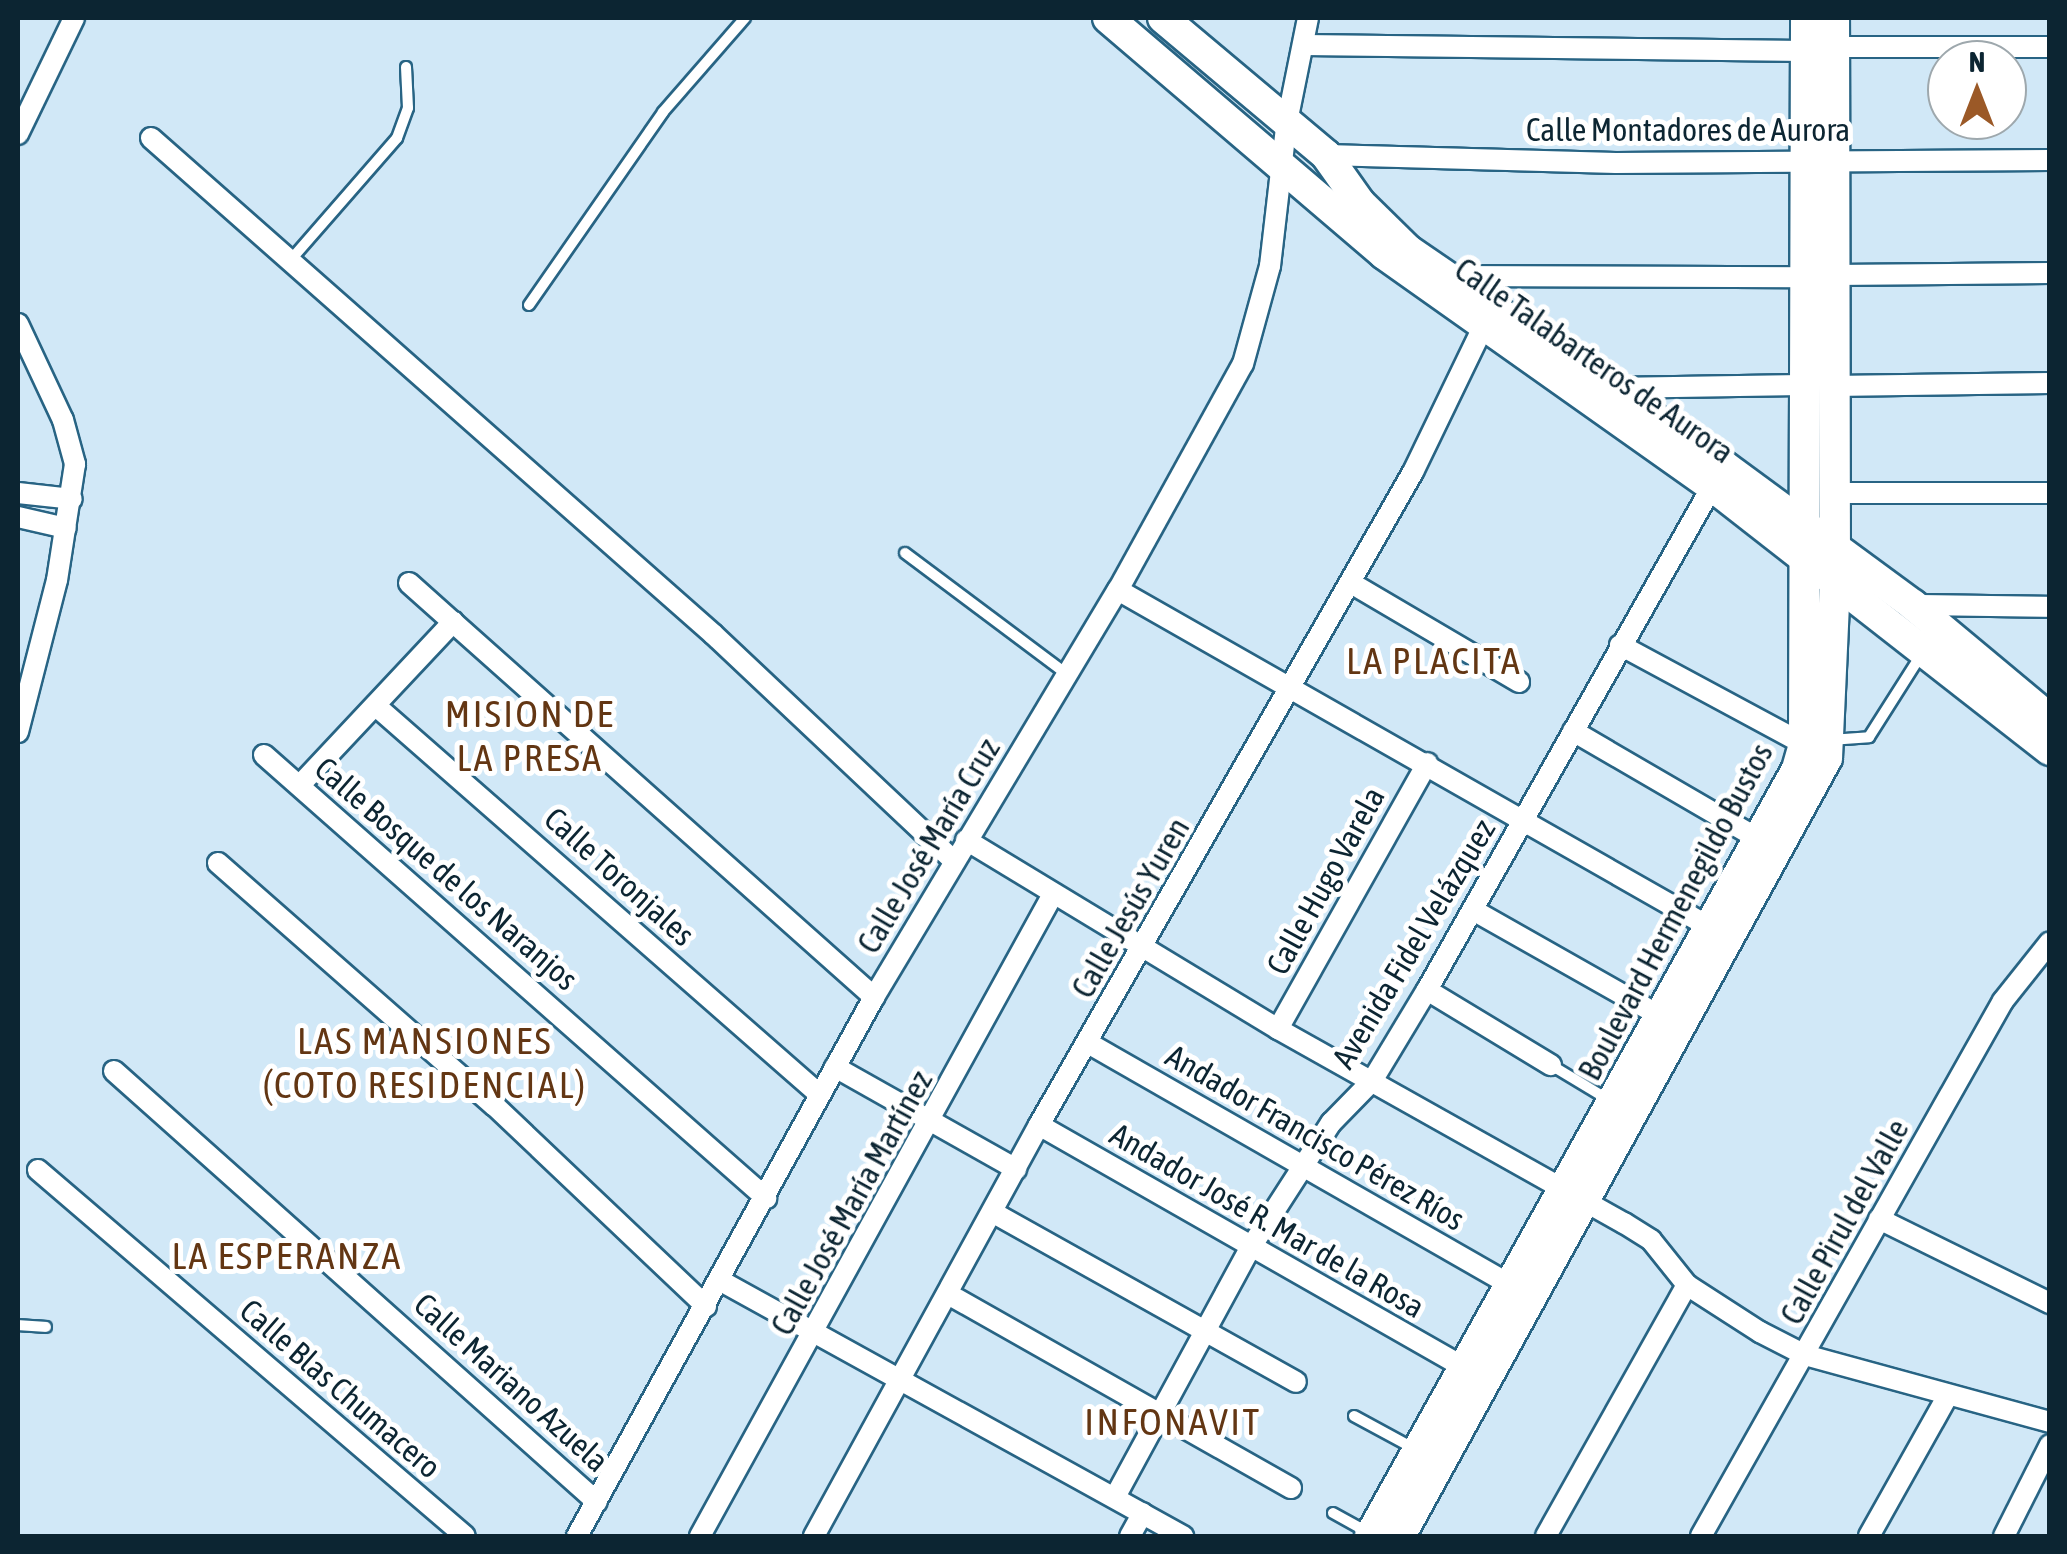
<!DOCTYPE html>
<html>
<head>
<meta charset="utf-8">
<style>
  body { margin:0 }
  #map { position:relative; width:2067px; height:1554px; overflow:hidden; background:#d1e8f7; font-family:"Asap Condensed",sans-serif }
  div>[style] { position:absolute }
  .roads { filter:drop-shadow(2px 0 #286484) drop-shadow(-2px 0 #286484) drop-shadow(0 2px #286484) drop-shadow(0 -2px #286484) }
  .lane>* { height:10px; margin:-5px; padding:0 5px; transform-origin:5px; border-radius:5px; background:#fff }
  .street>* { height:20px; margin:-10px; padding:0 10px; transform-origin:10px; border-radius:10px; background:#fff }
  .secondary>* { height:30px; margin:-15px; padding:0 15px; transform-origin:15px; border-radius:15px; background:#fff }
  span { translate:-50% -50%; white-space:nowrap; text-align:center; line-height:1.15; -webkit-text-stroke:10px #fff; paint-order:stroke }
  .street-label { font-size:32px; color:#0c2532 }
  .quarter-label { font-size:38px; color:#633613; letter-spacing:2.5px }
  .frame { position:absolute; inset:0; border:20px solid #0c2532; pointer-events:none }
  .north { position:absolute; left:1927px; top:40px; width:100px; height:100px; box-sizing:border-box; background:#fff; border:2px solid #9ea8ad; border-radius:50%; rotate:0deg; font-size:28px; font-weight:700; line-height:40px; text-align:center; color:#0c2532 }
  .north::after { content:''; display:block; margin:auto; width:35px; height:45px; background:#9b5927; clip-path:polygon(50% 0,100% 100%,50% 72%,0 100%) }
</style>
</head>
<body>
<div id="map">
  <div class="roads">
    <div class="lane">
      <div style="left:288px;top:263px;width:166px;rotate:-48.9deg"></div>
      <div style="left:397px;top:138px;width:32px;rotate:-70deg"></div>
      <div style="left:408px;top:108px;width:41px;rotate:-92.8deg"></div>
      <div style="left:529px;top:305px;width:235px;rotate:-55.2deg"></div>
      <div style="left:663px;top:112px;width:125px;rotate:-48.9deg"></div>
      <div style="left:905px;top:553px;width:204px;rotate:36.8deg"></div>
      <div style="left:1830px;top:740px;width:39px;rotate:-4deg"></div>
      <div style="left:1869px;top:737px;width:97px;rotate:-57.6deg"></div>
      <div style="left:1551px;top:1065px;width:68px;rotate:31.1deg"></div>
      <div style="left:18px;top:1325px;width:28px;rotate:4deg"></div>
      <div style="left:1354px;top:1416px;width:67px;rotate:28.5deg"></div>
      <div style="left:1333px;top:1513px;width:39px;rotate:29deg"></div>
    </div>
    <div class="street">
      <div style="left:1304px;top:45px;width:502px;rotate:0.68deg"></div>
      <div style="left:1833px;top:47px;width:217px"></div>
      <div style="left:18px;top:134px;width:129px;rotate:-64.2deg"></div>
      <div style="left:151px;top:138px;width:750px;rotate:41.43deg"></div>
      <div style="left:713px;top:634px;width:330px;rotate:43.3deg"></div>
      <div style="left:1326px;top:155px;width:290px;rotate:1.6deg"></div>
      <div style="left:1616px;top:163px;width:434px;rotate:-0.4deg"></div>
      <div style="left:1833px;top:275px;width:217px;rotate:-0.5deg"></div>
      <div style="left:1449px;top:276px;width:353px;rotate:0.2deg"></div>
      <div style="left:18px;top:324px;width:106px;rotate:64.9deg"></div>
      <div style="left:63px;top:420px;width:46px;rotate:74.7deg"></div>
      <div style="left:75px;top:464px;width:117px;rotate:98.8deg"></div>
      <div style="left:57px;top:580px;width:157px;rotate:104.4deg"></div>
      <div style="left:1832px;top:386px;width:218px;rotate:-0.8deg"></div>
      <div style="left:1611px;top:388px;width:191px;rotate:-0.9deg"></div>
      <div style="left:18px;top:493px;width:54px;rotate:6.3deg"></div>
      <div style="left:1834px;top:493px;width:216px"></div>
      <div style="left:18px;top:517px;width:49px;rotate:12.9deg"></div>
      <div style="left:409px;top:583px;width:623px;rotate:41.68deg"></div>
      <div style="left:1351px;top:583px;width:195px;rotate:30.5deg"></div>
      <div style="left:1118px;top:590px;width:693px;rotate:29.67deg"></div>
      <div style="left:1913px;top:605px;width:137px;rotate:0.8deg"></div>
      <div style="left:1620px;top:645px;width:209px;rotate:28.3deg"></div>
      <div style="left:376px;top:706px;width:590px;rotate:41.22deg"></div>
      <div style="left:1573px;top:731px;width:216px;rotate:30.2deg"></div>
      <div style="left:264px;top:755px;width:670px;rotate:41.43deg"></div>
      <div style="left:300px;top:785px;width:224px;rotate:-46.8deg"></div>
      <div style="left:966px;top:840px;width:365px;rotate:31.2deg"></div>
      <div style="left:1278px;top:1029px;width:397px;rotate:29.3deg"></div>
      <div style="left:1624px;top:1223px;width:32px;rotate:32deg"></div>
      <div style="left:1651px;top:1240px;width:58px;rotate:51.3deg"></div>
      <div style="left:1687px;top:1285px;width:87px;rotate:32.8deg"></div>
      <div style="left:1760px;top:1332px;width:51px;rotate:27.1deg"></div>
      <div style="left:1805px;top:1355px;width:254px;rotate:15.3deg"></div>
      <div style="left:218px;top:863px;width:368px;rotate:41.3deg"></div>
      <div style="left:495px;top:1106px;width:291px;rotate:43.5deg"></div>
      <div style="left:1473px;top:910px;width:219px;rotate:29.5deg"></div>
      <div style="left:1427px;top:990px;width:145px;rotate:31.2deg"></div>
      <div style="left:1278px;top:1029px;width:305px;rotate:-60.7deg"></div>
      <div style="left:1088px;top:1043px;width:487px;rotate:29.8deg"></div>
      <div style="left:835px;top:1067px;width:208px;rotate:29.4deg"></div>
      <div style="left:114px;top:1071px;width:647px;rotate:41.74deg"></div>
      <div style="left:1039px;top:1125px;width:490px;rotate:29.7deg"></div>
      <div style="left:38px;top:1170px;width:562px;rotate:40.6deg"></div>
      <div style="left:992px;top:1212px;width:348px;rotate:29.2deg"></div>
      <div style="left:1879px;top:1219px;width:191px;rotate:26.2deg"></div>
      <div style="left:721px;top:1281px;width:528px;rotate:28.9deg"></div>
      <div style="left:948px;top:1294px;width:394px;rotate:29.5deg"></div>
      <div style="left:1115px;top:1497px;width:285px;rotate:-61.5deg"></div>
      <div style="left:1251px;top:1247px;width:148px;rotate:-57.2deg"></div>
      <div style="left:1331px;top:1123px;width:59px;rotate:-45.7deg"></div>
      <div style="left:1372px;top:1081px;width:106px;rotate:-58.9deg"></div>
      <div style="left:1427px;top:990px;width:591px;rotate:-60.48deg"></div>
      <div style="left:577px;top:1536px;width:615px;rotate:-61.14deg"></div>
      <div style="left:874px;top:997px;width:475px;rotate:-59.1deg"></div>
      <div style="left:1118px;top:590px;width:258px;rotate:-61.1deg"></div>
      <div style="left:1243px;top:364px;width:102px;rotate:-74.6deg"></div>
      <div style="left:1270px;top:266px;width:140px;rotate:-83.4deg"></div>
      <div style="left:1286px;top:127px;width:111px;rotate:-78.6deg"></div>
      <div style="left:700px;top:1536px;width:730px;rotate:-61.19deg"></div>
      <div style="left:814px;top:1536px;width:469px;rotate:-61.3deg"></div>
      <div style="left:1039px;top:1125px;width:753px;rotate:-60.2deg"></div>
      <div style="left:1413px;top:472px;width:172px;rotate:-64.2deg"></div>
      <div style="left:1130px;top:1536px;width:26px;rotate:-61deg"></div>
      <div style="left:1546px;top:1536px;width:288px;rotate:-60.7deg"></div>
      <div style="left:1701px;top:1536px;width:614px;rotate:-60.56deg"></div>
      <div style="left:2003px;top:1001px;width:75px;rotate:-51.5deg"></div>
      <div style="left:1869px;top:1536px;width:162px;rotate:-60.7deg"></div>
      <div style="left:2004px;top:1536px;width:102px;rotate:-63.2deg"></div>
    </div>
    <div class="secondary">
      <div style="left:1108px;top:18px;width:363px;rotate:40.5deg"></div>
      <div style="left:1384px;top:254px;width:402px;rotate:35.3deg"></div>
      <div style="left:1712px;top:486px;width:429px;rotate:38deg"></div>
      <div style="left:1163px;top:18px;width:213px;rotate:40deg"></div>
      <div style="left:1326px;top:155px;width:59px;rotate:54.7deg"></div>
      <div style="left:1360px;top:203px;width:67px;rotate:44.4deg"></div>
      <div style="left:1408px;top:250px;width:383px;rotate:34.4deg"></div>
      <div style="left:1724px;top:466px;width:235px;rotate:36.3deg"></div>
      <div style="left:1913px;top:605px;width:178px;rotate:39.8deg"></div>
      <div style="left:1370px;top:1536px;width:878px;rotate:-60.89deg"></div>
      <div style="left:1797px;top:769px;width:26px;rotate:-74deg"></div>
      <div style="left:1804px;top:744px;width:726px;rotate:-89.84deg"></div>
      <div style="left:1400px;top:1536px;width:887px;rotate:-61.24deg"></div>
      <div style="left:1827px;top:758px;width:179px;rotate:-87.4deg"></div>
      <div style="left:1835px;top:579px;width:561px;rotate:-90.1deg"></div>
    </div>
  </div>
  <div class="street-label">
    <span style="left:1688px;top:130px">Calle Montadores de Aurora</span>
    <span style="left:1594px;top:361px;rotate:35deg">Calle Talabarteros de Aurora</span>
    <span style="left:929px;top:846px;rotate:-59deg">Calle José María Cruz</span>
    <span style="left:446px;top:874px;rotate:41deg">Calle Bosque de los Naranjos</span>
    <span style="left:619px;top:877px;rotate:42deg">Calle Toronjales</span>
    <span style="left:1326px;top:881px;rotate:-61deg">Calle Hugo Varela</span>
    <span style="left:1131px;top:908px;rotate:-60deg">Calle Jesús Yuren</span>
    <span style="left:1676px;top:912px;rotate:-62deg">Boulevard Hermenegildo Bustos</span>
    <span style="left:1414px;top:944px;rotate:-59deg">Avenida Fidel Velázquez</span>
    <span style="left:1315px;top:1138px;rotate:30deg">Andador Francisco Pérez Ríos</span>
    <span style="left:852px;top:1203px;rotate:-61deg">Calle José María Martínez</span>
    <span style="left:1267px;top:1221px;rotate:30deg">Andador José R. Mar de la Rosa</span>
    <span style="left:1845px;top:1222px;rotate:-61deg">Calle Pirul del Valle</span>
    <span style="left:511px;top:1383px;rotate:42deg">Calle Mariano Azuela</span>
    <span style="left:340px;top:1389px;rotate:41deg">Calle Blas Chumacero</span>
  </div>
  <div class="quarter-label">
    <span style="left:1434px;top:661px">LA PLACITA</span>
    <span style="left:530px;top:736px">MISION DE<br>LA PRESA</span>
    <span style="left:425px;top:1063px">LAS MANSIONES<br>(COTO RESIDENCIAL)</span>
    <span style="left:287px;top:1256px">LA ESPERANZA</span>
    <span style="left:1173px;top:1422px">INFONAVIT</span>
  </div>
  <div class="frame"></div>
  <div class="north">N</div>
</div>
</body>
</html>
